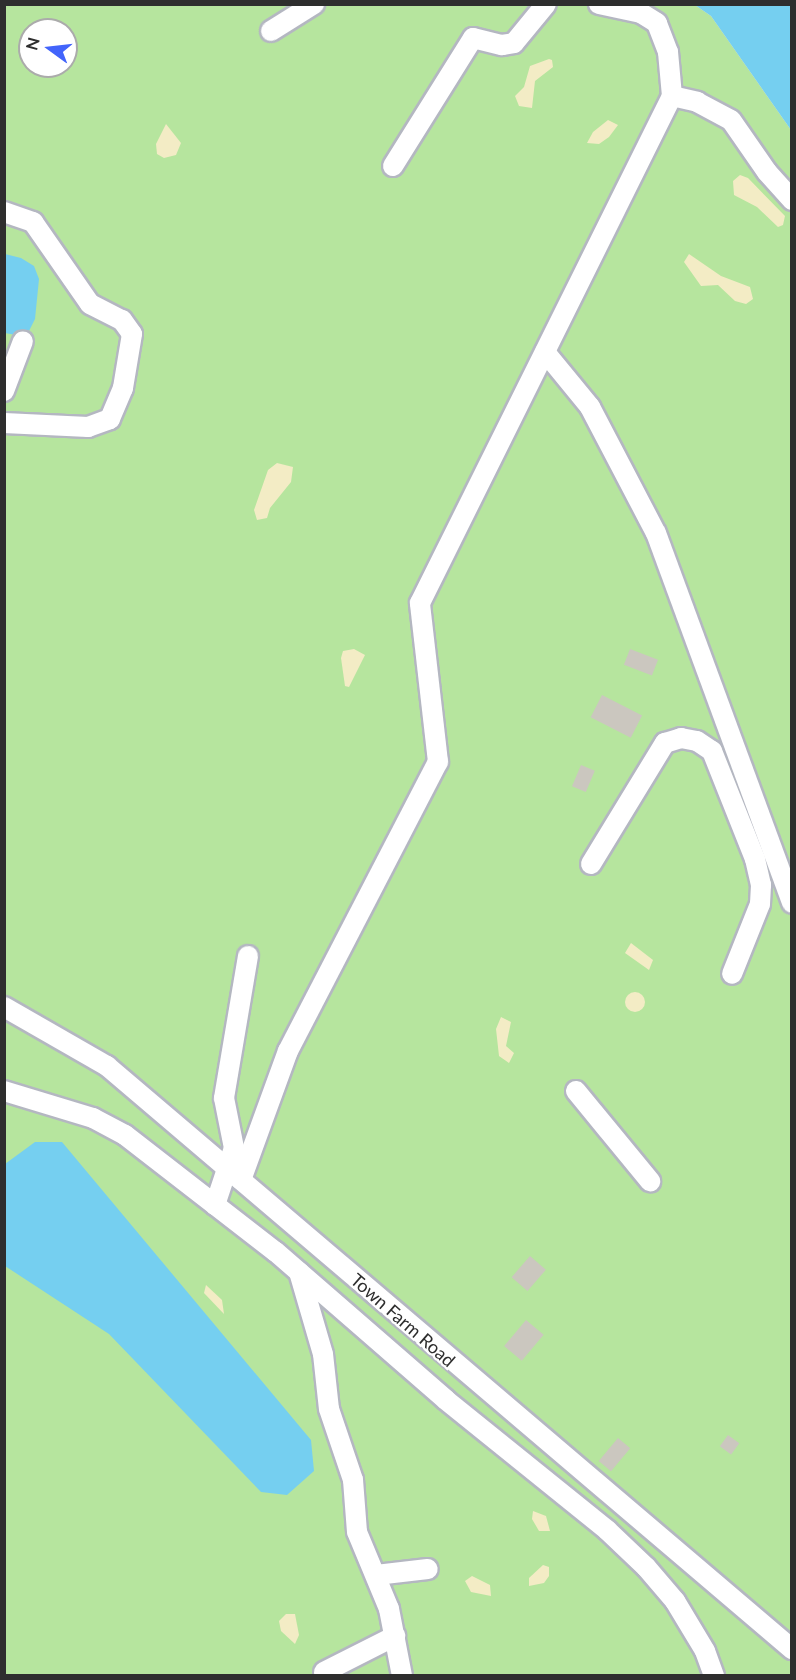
<!DOCTYPE html>
<html>
<head>
<meta charset="utf-8">
<style>
  body { margin:0 }
  #map { position:relative; width:796px; height:1680px; overflow:hidden; background:#efe9e1; font-family:Lato,sans-serif }
  div>[style] { position:absolute }
  .green>* { inset:0; background:#b6e59e }
  .sand>* { inset:0; background:#f3ecc5 }
  .round { border-radius:50% }
  .water>* { inset:0; background:#75cff0 }
  .building>* { inset:0; background:#cbc7bf; transform-origin:0 0 }
  .roads { filter:drop-shadow(2px 0 #b4b7c1) drop-shadow(-2px 0 #b4b7c1) drop-shadow(0 2px #b4b7c1) drop-shadow(0 -2px #b4b7c1) }
  .minor>* { height:20px; margin:-10px; padding:0 10px; transform-origin:10px; border-radius:10px; background:#fff }
  span { translate:-50% -50%; white-space:nowrap; text-align:center; line-height:1.15; -webkit-text-stroke:4.5px #fff; paint-order:stroke }
  .street-label { font-size:18px; color:#2e2e2e }
  .frame { position:absolute; inset:0; border:6px solid #2e2e2e; pointer-events:none }
  .north { position:absolute; left:18px; top:18px; width:60px; height:60px; box-sizing:border-box; background:#fff; border:2px solid #ababab; border-radius:50%; rotate:285deg; font-size:16px; font-weight:700; line-height:24px; text-align:center; color:#2e2e2e }
  .north::after { content:''; display:block; margin:auto; width:21px; height:27px; background:#4264fb; clip-path:polygon(50% 0,100% 100%,50% 72%,0 100%) }
</style>
</head>
<body>
<div id="map">
  <div class="green">
    <div style="clip-path:polygon(evenodd,5px 5px,695px 5px,711px 16px,791px 130px,791px 1675px,5px 1675px,5px 5px,30px 30px,66px 30px,66px 66px,30px 66px,30px 30px)"></div>
  </div>
  <div class="sand">
    <div style="clip-path:polygon(549px 59px,552px 60px,553px 67px,535px 81px,532px 108px,519px 106px,515px 96px,524px 87px,530px 66px)"></div>
    <div style="clip-path:polygon(608px 120px,618px 125px,609px 137px,599px 144px,587px 143px,593px 132px)"></div>
    <div style="clip-path:polygon(166px 124px,181px 143px,176px 155px,164px 158px,157px 154px,156px 144px)"></div>
    <div style="clip-path:polygon(740px 175px,748px 178px,785px 216px,783px 225px,778px 227px,757px 207px,734px 195px,733px 181px)"></div>
    <div style="clip-path:polygon(689px 254px,721px 276px,750px 287px,753px 299px,746px 304px,735px 301px,718px 285px,701px 286px,684px 262px)"></div>
    <div style="clip-path:polygon(277px 463px,293px 467px,291px 482px,270px 508px,267px 518px,257px 520px,254px 510px,268px 470px)"></div>
    <div style="clip-path:polygon(354px 649px,365px 655px,349px 687px,345px 686px,341px 658px,343px 651px)"></div>
    <div style="clip-path:polygon(631px 943px,653px 960px,649px 970px,625px 953px)"></div>
    <div class="round" style="left:625px;top:992px;width:20px;height:20px"></div>
    <div style="clip-path:polygon(501px 1017px,511px 1022px,506px 1046px,514px 1053px,509px 1063px,499px 1056px,496px 1029px)"></div>
    <div style="clip-path:polygon(206px 1285px,222px 1300px,224px 1314px,204px 1293px)"></div>
    <div style="clip-path:polygon(533px 1511px,546px 1516px,550px 1531px,539px 1531px,532px 1519px)"></div>
    <div style="clip-path:polygon(543px 1565px,549px 1567px,549px 1576px,544px 1583px,529px 1586px,529px 1578px)"></div>
    <div style="clip-path:polygon(472px 1576px,490px 1585px,491px 1596px,471px 1592px,465px 1581px)"></div>
    <div style="clip-path:polygon(286px 1614px,295px 1614px,299px 1635px,295px 1644px,281px 1631px,279px 1621px)"></div>
  </div>
  <div class="water">
    <div style="clip-path:polygon(695px 5px,791px 5px,791px 130px,711px 16px)"></div>
    <div style="clip-path:polygon(5px 254px,21px 258px,34px 266px,39px 279px,35px 319px,26px 337px,5px 333px)"></div>
    <div style="clip-path:polygon(35px 1142px,62px 1142px,311px 1440px,314px 1471px,287px 1495px,261px 1492px,109px 1334px,5px 1266px,5px 1164px)"></div>
  </div>
  <div class="building">
    <div style="left:630px;top:649px;width:30px;height:17px;rotate:21deg"></div>
    <div style="left:602px;top:695px;width:45px;height:25px;rotate:27deg"></div>
    <div style="left:581px;top:765px;width:15px;height:23px;rotate:23deg"></div>
    <div style="left:530px;top:1256px;width:21px;height:28px;rotate:41deg"></div>
    <div style="left:526px;top:1320px;width:23px;height:34px;rotate:40deg"></div>
    <div style="left:728px;top:1435px;width:14px;height:14px;rotate:36deg"></div>
    <div style="left:618px;top:1438px;width:16px;height:30px;rotate:40deg"></div>
  </div>
  <div class="roads">
    <div class="minor">
      <div style="left:271px;top:31px;width:51px;rotate:-32.1deg"></div>
      <div style="left:672px;top:96px;width:26px;rotate:13deg"></div>
      <div style="left:697px;top:102px;width:38px;rotate:28deg"></div>
      <div style="left:731px;top:120px;width:63px;rotate:55.3deg"></div>
      <div style="left:767px;top:172px;width:38px;rotate:48deg"></div>
      <div style="left:393px;top:166px;width:151px;rotate:-58deg"></div>
      <div style="left:473px;top:38px;width:30px;rotate:14deg"></div>
      <div style="left:502px;top:45px;width:12px;rotate:-9deg"></div>
      <div style="left:514px;top:43px;width:50px;rotate:-50.6deg"></div>
      <div style="left:4px;top:212px;width:31px;rotate:19deg"></div>
      <div style="left:33px;top:222px;width:100px;rotate:55.2deg"></div>
      <div style="left:90px;top:304px;width:36px;rotate:27deg"></div>
      <div style="left:122px;top:320px;width:17px;rotate:54deg"></div>
      <div style="left:132px;top:334px;width:55px;rotate:99.5deg"></div>
      <div style="left:123px;top:388px;width:34px;rotate:113deg"></div>
      <div style="left:110px;top:419px;width:23px;rotate:160deg"></div>
      <div style="left:88px;top:427px;width:84px;rotate:-177.3deg"></div>
      <div style="left:545px;top:352px;width:71px;rotate:50.7deg"></div>
      <div style="left:590px;top:407px;width:142px;rotate:62.4deg"></div>
      <div style="left:656px;top:533px;width:394px;rotate:69.8deg"></div>
      <div style="left:4px;top:391px;width:53px;rotate:-69.2deg"></div>
      <div style="left:591px;top:864px;width:142px;rotate:-58.6deg"></div>
      <div style="left:665px;top:743px;width:17px;rotate:-17deg"></div>
      <div style="left:681px;top:738px;width:16px;rotate:11deg"></div>
      <div style="left:697px;top:741px;width:18px;rotate:34deg"></div>
      <div style="left:712px;top:751px;width:116px;rotate:68.3deg"></div>
      <div style="left:755px;top:859px;width:27px;rotate:77deg"></div>
      <div style="left:761px;top:885px;width:19px;rotate:93deg"></div>
      <div style="left:760px;top:904px;width:75px;rotate:111.8deg"></div>
      <div style="left:4px;top:1007px;width:119px;rotate:29.8deg"></div>
      <div style="left:107px;top:1066px;width:900px;rotate:40.4deg"></div>
      <div style="left:4px;top:1091px;width:93px;rotate:16.9deg"></div>
      <div style="left:93px;top:1118px;width:36px;rotate:28deg"></div>
      <div style="left:125px;top:1135px;width:191px;rotate:37.8deg"></div>
      <div style="left:276px;top:1252px;width:225px;rotate:41deg"></div>
      <div style="left:446px;top:1400px;width:207px;rotate:38.9deg"></div>
      <div style="left:607px;top:1530px;width:54px;rotate:43.5deg"></div>
      <div style="left:646px;top:1567px;width:45px;rotate:49.5deg"></div>
      <div style="left:675px;top:1601px;width:58px;rotate:59deg"></div>
      <div style="left:705px;top:1651px;width:27px;rotate:70deg"></div>
      <div style="left:576px;top:1091px;width:117px;rotate:50.6deg"></div>
      <div style="left:241px;top:1180px;width:137px;rotate:-70deg"></div>
      <div style="left:288px;top:1051px;width:326px;rotate:-62.6deg"></div>
      <div style="left:438px;top:762px;width:160px;rotate:-96.5deg"></div>
      <div style="left:420px;top:603px;width:566px;rotate:-63.57deg"></div>
      <div style="left:672px;top:96px;width:44px;rotate:-95.2deg"></div>
      <div style="left:668px;top:52px;width:31px;rotate:-111deg"></div>
      <div style="left:657px;top:23px;width:19px;rotate:-148deg"></div>
      <div style="left:641px;top:13px;width:43px;rotate:-167.9deg"></div>
      <div style="left:215px;top:1205px;width:60px;rotate:-71.6deg"></div>
      <div style="left:234px;top:1148px;width:51px;rotate:-101.3deg"></div>
      <div style="left:224px;top:1098px;width:144px;rotate:-80.4deg"></div>
      <div style="left:299px;top:1272px;width:85px;rotate:73.7deg"></div>
      <div style="left:323px;top:1354px;width:55px;rotate:83.8deg"></div>
      <div style="left:329px;top:1409px;width:75px;rotate:71.3deg"></div>
      <div style="left:353px;top:1480px;width:52px;rotate:85.6deg"></div>
      <div style="left:357px;top:1532px;width:83px;rotate:67.4deg"></div>
      <div style="left:389px;top:1609px;width:68px;rotate:79deg"></div>
      <div style="left:376px;top:1575px;width:52px;rotate:-6.6deg"></div>
      <div style="left:324px;top:1672px;width:80px;rotate:-26.9deg"></div>
    </div>
  </div>
  <div class="street-label">
    <span style="left:403px;top:1320px;rotate:41deg">Town Farm Road</span>
  </div>
  <div class="frame"></div>
  <div class="north">N</div>
</div>
</body>
</html>
